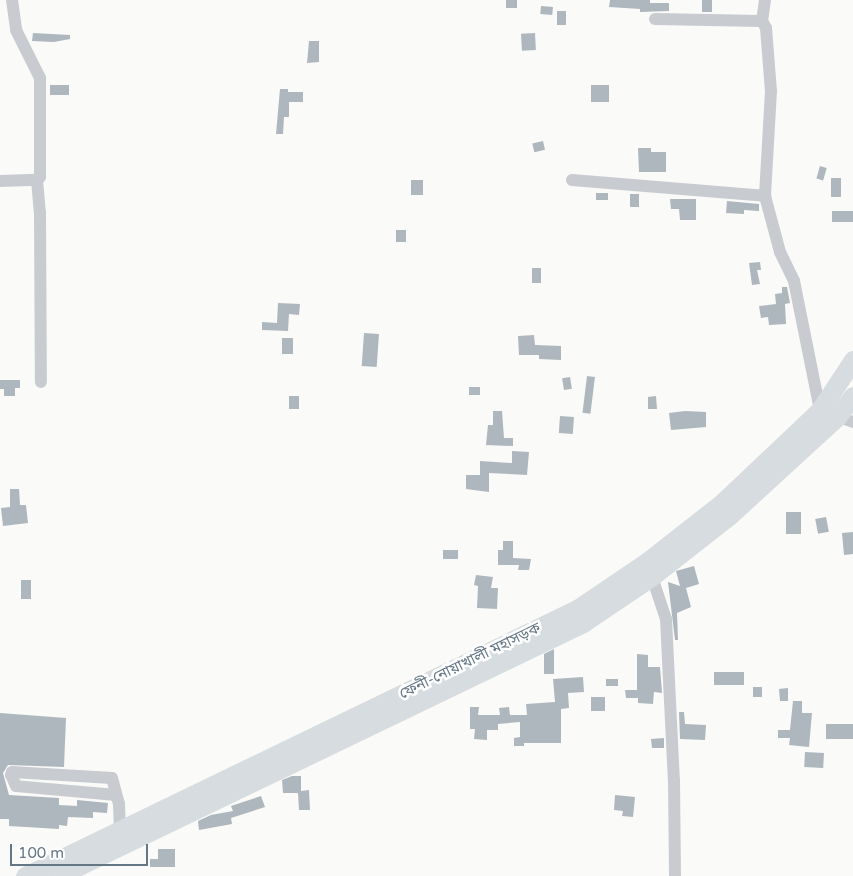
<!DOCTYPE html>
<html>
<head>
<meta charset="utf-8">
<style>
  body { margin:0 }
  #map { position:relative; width:853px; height:876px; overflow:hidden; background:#fafaf8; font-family:"Varela Round","Noto Sans Bengali",sans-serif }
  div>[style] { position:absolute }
  .building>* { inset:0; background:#aeb7bd; transform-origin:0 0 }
  .minor>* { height:12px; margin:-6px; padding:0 6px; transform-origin:6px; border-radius:6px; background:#c8ccd0 }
  .highway>* { height:19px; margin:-9.5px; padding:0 9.5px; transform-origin:9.5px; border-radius:9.5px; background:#d6dcdf }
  span { translate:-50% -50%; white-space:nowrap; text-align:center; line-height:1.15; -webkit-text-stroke:5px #fff; paint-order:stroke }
  .street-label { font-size:15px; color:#637785 }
  .scale { position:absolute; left:10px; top:844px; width:138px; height:22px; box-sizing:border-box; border:2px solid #637785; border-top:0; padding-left:6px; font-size:15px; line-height:18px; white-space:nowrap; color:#637785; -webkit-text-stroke:4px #fff; paint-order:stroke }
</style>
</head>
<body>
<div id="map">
  <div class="building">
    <div style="left:506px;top:0;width:11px;height:8px"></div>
    <div style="clip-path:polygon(610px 0,650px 0,650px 3px,669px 3px,669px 11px,640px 12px,640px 9px,609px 7px)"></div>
    <div style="left:702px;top:0;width:10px;height:12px"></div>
    <div style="left:541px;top:6px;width:12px;height:8px;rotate:5deg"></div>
    <div style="left:557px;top:11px;width:9px;height:14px"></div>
    <div style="clip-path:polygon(33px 33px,70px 35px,70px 39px,54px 42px,32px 41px)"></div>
    <div style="left:535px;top:33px;width:17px;height:14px;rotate:87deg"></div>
    <div style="clip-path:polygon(309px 41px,319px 41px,319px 62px,307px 63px)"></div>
    <div style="left:69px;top:85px;width:10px;height:19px;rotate:90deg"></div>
    <div style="left:591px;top:85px;width:18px;height:17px"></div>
    <div style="clip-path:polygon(280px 89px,288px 89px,288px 92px,303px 92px,303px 102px,289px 102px,289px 117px,284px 117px,283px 134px,276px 134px)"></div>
    <div style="left:543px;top:141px;width:9px;height:11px;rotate:77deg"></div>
    <div style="clip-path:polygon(638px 148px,651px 148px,651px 152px,666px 152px,666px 172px,639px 172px)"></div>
    <div style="left:820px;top:166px;width:7px;height:13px;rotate:16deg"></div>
    <div style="left:831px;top:178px;width:10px;height:19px"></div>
    <div style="left:411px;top:180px;width:12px;height:15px"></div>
    <div style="left:596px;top:193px;width:12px;height:7px"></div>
    <div style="left:630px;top:194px;width:9px;height:13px"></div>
    <div style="clip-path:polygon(670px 199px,696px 199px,696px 220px,680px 220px,679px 209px,671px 209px)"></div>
    <div style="clip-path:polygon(727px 201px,759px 204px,759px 211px,744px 210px,744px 214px,726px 213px)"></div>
    <div style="left:853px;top:211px;width:11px;height:21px;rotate:90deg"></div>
    <div style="left:406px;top:230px;width:12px;height:10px;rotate:90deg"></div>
    <div style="clip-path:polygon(760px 262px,761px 270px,757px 270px,760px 284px,752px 285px,749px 263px)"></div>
    <div style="left:532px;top:268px;width:9px;height:15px"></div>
    <div style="clip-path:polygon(782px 287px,787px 287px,790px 303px,785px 304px,786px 324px,769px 325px,768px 317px,761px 318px,759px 306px,776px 304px,775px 294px,782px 293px)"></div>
    <div style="clip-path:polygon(278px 303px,300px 304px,299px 315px,289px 314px,288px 331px,262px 330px,262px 322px,277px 323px)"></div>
    <div style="left:364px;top:333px;width:15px;height:33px;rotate:4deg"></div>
    <div style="clip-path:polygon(534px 335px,535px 345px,561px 346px,561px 360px,539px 359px,539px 355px,519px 355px,518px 336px)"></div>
    <div style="left:293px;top:338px;width:16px;height:11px;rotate:90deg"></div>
    <div style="left:587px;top:376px;width:8px;height:37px;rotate:7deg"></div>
    <div style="left:570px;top:377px;width:12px;height:8px;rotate:81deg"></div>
    <div style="clip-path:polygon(0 380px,20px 380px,20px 388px,15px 388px,15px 396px,4px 396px,4px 389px,0 389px)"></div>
    <div style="left:469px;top:387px;width:11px;height:8px"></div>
    <div style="left:289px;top:396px;width:10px;height:13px"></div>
    <div style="clip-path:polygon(656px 396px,657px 409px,648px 409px,648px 397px)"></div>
    <div style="clip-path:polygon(493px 411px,502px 411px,504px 438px,513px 438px,513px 446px,486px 445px,488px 425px,493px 425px)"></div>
    <div style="clip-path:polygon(685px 411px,706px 412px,706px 427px,671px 430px,669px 413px)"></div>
    <div style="left:560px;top:416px;width:14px;height:17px;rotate:4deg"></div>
    <div style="clip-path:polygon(512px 451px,529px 452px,527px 475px,489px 473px,489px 492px,466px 489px,466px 475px,480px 475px,480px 461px,512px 463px)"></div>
    <div style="clip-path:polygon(10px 489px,19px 489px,20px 505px,26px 505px,28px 523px,3px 526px,1px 508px,10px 507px)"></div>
    <div style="left:786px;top:512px;width:15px;height:22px"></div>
    <div style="left:826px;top:517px;width:15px;height:11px;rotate:79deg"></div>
    <div style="clip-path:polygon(853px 532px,853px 554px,844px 555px,842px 533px)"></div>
    <div style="clip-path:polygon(503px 541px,513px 541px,513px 558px,531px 559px,529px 570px,518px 570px,519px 565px,498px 565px,498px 550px,503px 550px)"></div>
    <div style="left:443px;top:550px;width:15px;height:9px"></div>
    <div style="clip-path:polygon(694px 566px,699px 584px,686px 588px,691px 607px,677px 613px,678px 640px,675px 640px,668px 582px,680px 586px,676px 571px)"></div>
    <div style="clip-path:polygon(476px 575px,493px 577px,491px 588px,498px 588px,497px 609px,477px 608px,478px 586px,474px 585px)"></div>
    <div style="left:21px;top:580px;width:10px;height:19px"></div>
    <div style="clip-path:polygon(554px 649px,554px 674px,544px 674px,544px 654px)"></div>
    <div style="clip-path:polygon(637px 654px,648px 655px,648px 667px,660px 667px,662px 693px,654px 692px,653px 704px,638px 703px,638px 698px,626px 698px,625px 690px,637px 690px)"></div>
    <div style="left:714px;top:672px;width:30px;height:13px"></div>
    <div style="clip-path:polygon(583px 677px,584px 692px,568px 693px,569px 708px,561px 709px,561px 743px,524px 743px,524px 746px,514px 746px,514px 738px,520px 737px,520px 722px,498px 724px,498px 730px,487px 730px,487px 740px,474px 739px,475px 729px,470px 729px,470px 707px,479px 707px,478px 715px,500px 715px,499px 708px,509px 707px,510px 715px,527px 715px,526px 704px,555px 702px,553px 679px)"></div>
    <div style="left:606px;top:679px;width:12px;height:7px"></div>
    <div style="left:753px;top:687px;width:9px;height:10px"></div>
    <div style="clip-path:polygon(788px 688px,788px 701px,780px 701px,779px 689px)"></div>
    <div style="left:591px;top:697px;width:14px;height:14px"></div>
    <div style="clip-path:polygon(793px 701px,802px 701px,802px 713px,812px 713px,809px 747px,789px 745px,790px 738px,778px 738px,778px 730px,790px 730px)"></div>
    <div style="clip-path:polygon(679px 712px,684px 712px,685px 724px,706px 725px,705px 740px,680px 739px)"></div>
    <div style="clip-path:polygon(0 713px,66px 718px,64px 767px,8px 765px,3px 773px,9px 795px,59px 798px,59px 805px,77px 806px,77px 800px,108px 803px,107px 813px,93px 812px,93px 818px,68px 817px,67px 826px,59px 825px,59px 829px,9px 826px,9px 819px,0 819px)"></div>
    <div style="left:853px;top:724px;width:15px;height:27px;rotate:90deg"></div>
    <div style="clip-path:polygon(664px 738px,664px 748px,652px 748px,651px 739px)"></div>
    <div style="left:805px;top:752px;width:19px;height:15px;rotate:3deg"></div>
    <div style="clip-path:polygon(292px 776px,301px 776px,301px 791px,309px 790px,310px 810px,299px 810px,298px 793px,283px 793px,282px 780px)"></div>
    <div style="clip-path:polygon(615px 795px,635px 797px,633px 817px,622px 816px,623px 811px,614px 810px)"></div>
    <div style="clip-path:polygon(261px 796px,265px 807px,231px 818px,232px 824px,199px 830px,198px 821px,211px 815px,233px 811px,231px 806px)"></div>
    <div style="clip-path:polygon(158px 849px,175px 849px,175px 867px,150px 867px,150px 859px,158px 859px)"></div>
  </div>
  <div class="minor">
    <div style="left:12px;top:0;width:30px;rotate:82deg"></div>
    <div style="left:16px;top:30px;width:54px;rotate:63.4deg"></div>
    <div style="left:40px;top:78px;width:99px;rotate:90deg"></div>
    <div style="left:40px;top:177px;width:4px;rotate:135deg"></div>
    <div style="left:37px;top:180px;width:32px;rotate:85deg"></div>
    <div style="left:40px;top:212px;width:170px;rotate:89.7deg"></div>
    <div style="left:765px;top:0;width:21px;rotate:98deg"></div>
    <div style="left:762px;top:21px;width:8px;rotate:60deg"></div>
    <div style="left:766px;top:28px;width:63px;rotate:85.5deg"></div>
    <div style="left:771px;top:91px;width:105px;rotate:93.3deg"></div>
    <div style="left:765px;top:196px;width:58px;rotate:75deg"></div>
    <div style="left:780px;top:252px;width:32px;rotate:64deg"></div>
    <div style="left:794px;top:281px;width:132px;rotate:78.6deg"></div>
    <div style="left:820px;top:410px;width:35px;rotate:20deg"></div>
    <div style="left:655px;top:19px;width:107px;rotate:1.1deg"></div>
    <div style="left:572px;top:180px;width:194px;rotate:4.7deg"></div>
    <div style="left:0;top:181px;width:37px;rotate:-2deg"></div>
    <div style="left:650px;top:571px;width:51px;rotate:71.6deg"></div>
    <div style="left:666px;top:619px;width:161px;rotate:87.2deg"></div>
    <div style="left:674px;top:780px;width:96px;rotate:89.4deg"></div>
    <div style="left:116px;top:795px;width:100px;rotate:-174.9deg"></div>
    <div style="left:16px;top:786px;width:12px;rotate:-114deg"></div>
    <div style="left:11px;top:775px;width:3px;rotate:-72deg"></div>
    <div style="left:12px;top:772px;width:100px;rotate:3.4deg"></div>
    <div style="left:112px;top:778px;width:27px;rotate:75deg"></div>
    <div style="left:119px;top:804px;width:26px;rotate:88deg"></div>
  </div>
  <div class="highway">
    <div style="left:25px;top:876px;width:613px;rotate:-25.81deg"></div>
    <div style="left:577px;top:609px;width:86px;rotate:-34.1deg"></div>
    <div style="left:648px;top:561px;width:94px;rotate:-38.1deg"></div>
    <div style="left:722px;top:503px;width:135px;rotate:-43.5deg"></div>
    <div style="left:820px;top:410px;width:60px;rotate:-56.6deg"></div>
    <div style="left:58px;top:876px;width:583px;rotate:-25.73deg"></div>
    <div style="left:583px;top:623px;width:82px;rotate:-34.1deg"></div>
    <div style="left:651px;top:577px;width:100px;rotate:-38.1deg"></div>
    <div style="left:730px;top:515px;width:145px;rotate:-42.5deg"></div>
    <div style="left:837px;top:417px;width:26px;rotate:-53deg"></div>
  </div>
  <div class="street-label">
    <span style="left:470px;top:661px;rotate:-26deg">ফেনী-নোয়াখালী মহাসড়ক</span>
  </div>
  <div class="scale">100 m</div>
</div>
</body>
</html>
